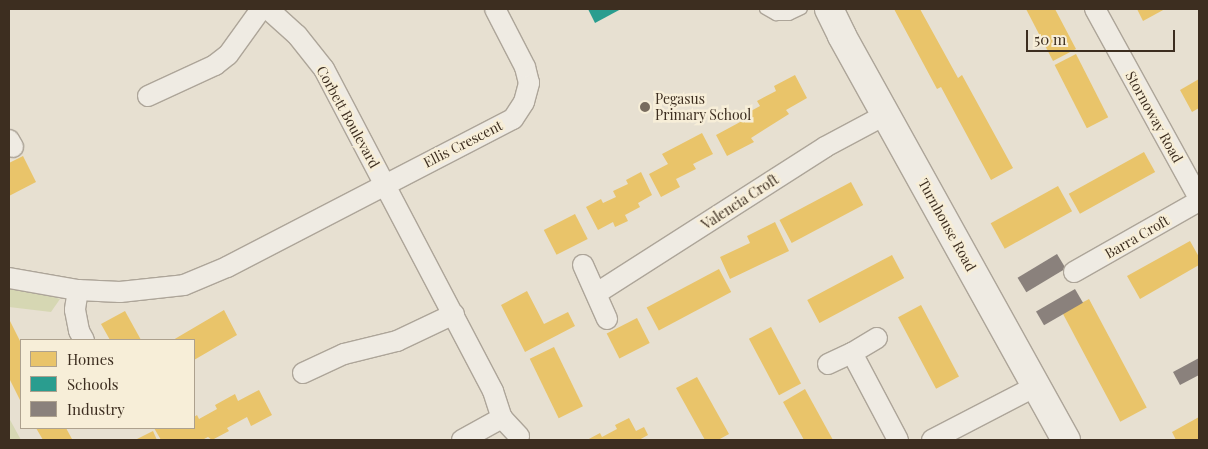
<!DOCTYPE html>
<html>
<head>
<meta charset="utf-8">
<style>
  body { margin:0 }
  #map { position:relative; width:1208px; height:449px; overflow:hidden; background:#e7e0d1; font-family:"Playfair Display",serif }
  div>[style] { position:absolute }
  .green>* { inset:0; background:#d6d7b3 }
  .homes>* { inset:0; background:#e9c46a; transform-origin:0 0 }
  .schools>* { inset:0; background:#2a9d8f }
  .industry>* { inset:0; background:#8a817c; transform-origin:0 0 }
  .roads { filter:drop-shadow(1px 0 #ada599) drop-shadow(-1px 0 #ada599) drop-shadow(0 1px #ada599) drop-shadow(0 -1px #ada599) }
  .lane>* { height:10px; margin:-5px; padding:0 5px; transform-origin:5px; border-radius:5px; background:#efebe3 }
  .street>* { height:20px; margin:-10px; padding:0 10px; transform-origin:10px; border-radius:10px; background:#efebe3 }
  .secondary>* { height:28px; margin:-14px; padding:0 14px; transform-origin:14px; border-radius:14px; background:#efebe3 }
  .dots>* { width:14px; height:14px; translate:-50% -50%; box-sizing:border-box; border:2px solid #f7eed8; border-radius:50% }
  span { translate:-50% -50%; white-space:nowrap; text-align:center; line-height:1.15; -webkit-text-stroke:5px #f7eed8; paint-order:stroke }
  .poi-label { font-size:14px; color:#3d2e20 }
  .left { translate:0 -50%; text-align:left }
  .street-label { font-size:14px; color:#3d2e20 }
  .frame { position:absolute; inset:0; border:10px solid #3d2e20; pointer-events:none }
  .legend { position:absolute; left:20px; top:339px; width:175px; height:90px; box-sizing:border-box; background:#f7eed8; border:1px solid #ada18e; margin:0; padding:6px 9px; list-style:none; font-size:15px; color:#3d2e20 }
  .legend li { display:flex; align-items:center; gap:10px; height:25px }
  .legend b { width:25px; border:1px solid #ada18e }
  .scale { position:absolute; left:1026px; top:30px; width:149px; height:22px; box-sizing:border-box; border:2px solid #3d2e20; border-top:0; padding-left:6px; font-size:15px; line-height:18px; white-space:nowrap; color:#3d2e20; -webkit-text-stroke:4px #f7eed8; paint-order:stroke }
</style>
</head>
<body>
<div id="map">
  <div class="green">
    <div style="clip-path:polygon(15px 284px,60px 299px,51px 312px,9px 307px,9px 285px)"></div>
    <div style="clip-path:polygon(9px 418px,21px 440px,9px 440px)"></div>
  </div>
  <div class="homes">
    <div style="clip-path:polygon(894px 9px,920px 9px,958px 78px,962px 75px,1013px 168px,991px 180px,941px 87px,937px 89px)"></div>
    <div style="clip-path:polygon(1026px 9px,1055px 9px,1076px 49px,1053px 61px)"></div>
    <div style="clip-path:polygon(1137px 9px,1165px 9px,1143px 21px)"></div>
    <div style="left:1076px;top:54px;width:71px;height:24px;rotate:63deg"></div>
    <div style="clip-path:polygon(795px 75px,807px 98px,786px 110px,789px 114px,751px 138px,754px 142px,727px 156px,716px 135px,742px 121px,740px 117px,760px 106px,757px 101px,776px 91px,774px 86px)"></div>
    <div style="clip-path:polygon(1199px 79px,1199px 108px,1192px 112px,1180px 90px)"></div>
    <div style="clip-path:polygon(702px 133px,713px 154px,693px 164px,696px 169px,676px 179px,680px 187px,661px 197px,649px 174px,668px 164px,662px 154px)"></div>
    <div style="left:1144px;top:152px;width:23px;height:86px;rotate:61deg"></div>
    <div style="clip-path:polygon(23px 156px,36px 182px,9px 196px,9px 163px)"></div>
    <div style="clip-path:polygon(641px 172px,652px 195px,638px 203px,640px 207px,625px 215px,628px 221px,615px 227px,613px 222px,598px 230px,586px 207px,601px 199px,603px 203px,616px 197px,613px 191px,628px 184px,626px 180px)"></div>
    <div style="left:851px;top:182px;width:26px;height:81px;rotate:62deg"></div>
    <div style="left:1058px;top:186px;width:29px;height:77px;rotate:61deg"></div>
    <div style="left:575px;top:214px;width:28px;height:35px;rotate:63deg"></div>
    <div style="clip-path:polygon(775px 222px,789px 251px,730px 279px,720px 257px,750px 243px,747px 236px)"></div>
    <div style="clip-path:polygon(1190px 241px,1199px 257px,1199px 265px,1140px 299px,1127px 276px)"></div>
    <div style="left:892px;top:255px;width:26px;height:96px;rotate:62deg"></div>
    <div style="left:719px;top:269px;width:26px;height:82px;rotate:62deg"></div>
    <div style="clip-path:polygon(527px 291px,544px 324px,568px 312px,575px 326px,525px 352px,501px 305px)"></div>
    <div style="left:1089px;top:299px;width:123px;height:30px;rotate:62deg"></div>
    <div style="left:921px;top:305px;width:81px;height:26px;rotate:62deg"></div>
    <div style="clip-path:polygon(224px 310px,237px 335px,194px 360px,194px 340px,173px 340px)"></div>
    <div style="clip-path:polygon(125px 311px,141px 340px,110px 340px,101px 324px)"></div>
    <div style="left:637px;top:318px;width:28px;height:34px;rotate:63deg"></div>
    <div style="clip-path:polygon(9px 319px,21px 343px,21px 402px,9px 378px)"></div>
    <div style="left:771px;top:327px;width:64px;height:25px;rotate:62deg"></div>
    <div style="left:554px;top:347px;width:66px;height:27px;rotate:64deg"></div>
    <div style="clip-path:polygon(697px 377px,729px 434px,718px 440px,705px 440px,676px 388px)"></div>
    <div style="clip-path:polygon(805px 389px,833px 440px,804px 440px,783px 402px)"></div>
    <div style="clip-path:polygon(259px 390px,272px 415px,251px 426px,247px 417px,227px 428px,229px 431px,212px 440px,208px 437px,202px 440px,161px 440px,154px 428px,194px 428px,194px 417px,197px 415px,199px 419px,217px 409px,215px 405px,235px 394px,238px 401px)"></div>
    <div style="clip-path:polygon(1199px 417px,1199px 440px,1176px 440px,1172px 432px)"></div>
    <div style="clip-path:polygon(629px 418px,636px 431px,644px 427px,648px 435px,639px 440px,587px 440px,600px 433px,602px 437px,617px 429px,615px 425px)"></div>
    <div style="clip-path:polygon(36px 428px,66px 428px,72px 439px,43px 440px)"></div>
    <div style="clip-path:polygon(153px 431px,157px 440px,135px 440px)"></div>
  </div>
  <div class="schools">
    <div style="clip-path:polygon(588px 9px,621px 9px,595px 23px)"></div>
  </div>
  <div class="industry">
    <div style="left:1057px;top:254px;width:17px;height:46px;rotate:59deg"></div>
    <div style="left:1075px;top:289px;width:16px;height:45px;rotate:60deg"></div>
    <div style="clip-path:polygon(1199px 358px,1199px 375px,1180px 385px,1173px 372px)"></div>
  </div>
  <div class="roads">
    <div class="lane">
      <div style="left:765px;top:9px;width:13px;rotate:29deg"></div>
      <div style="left:776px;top:15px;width:13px"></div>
      <div style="left:789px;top:15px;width:14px;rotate:-25deg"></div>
    </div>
    <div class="street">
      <div style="left:268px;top:9px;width:39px;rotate:42deg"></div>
      <div style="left:297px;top:35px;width:43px;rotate:51.5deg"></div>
      <div style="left:324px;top:69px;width:364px;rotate:62.3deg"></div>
      <div style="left:493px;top:391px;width:28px;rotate:72deg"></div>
      <div style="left:502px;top:418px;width:25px;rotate:47deg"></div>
      <div style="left:1095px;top:9px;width:216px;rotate:61.2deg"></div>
      <div style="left:148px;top:96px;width:74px;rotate:-24.8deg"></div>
      <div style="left:215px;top:65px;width:16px;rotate:-38deg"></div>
      <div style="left:228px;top:55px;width:57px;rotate:-54.3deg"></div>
      <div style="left:9px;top:140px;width:8px;rotate:60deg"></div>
      <div style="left:583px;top:265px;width:59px;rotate:66deg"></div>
      <div style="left:1074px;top:272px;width:144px;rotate:-29.6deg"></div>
      <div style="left:9px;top:278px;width:70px;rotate:9.9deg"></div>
      <div style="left:78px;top:290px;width:42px;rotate:2.7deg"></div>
      <div style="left:120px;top:292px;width:64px;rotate:-6.2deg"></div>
      <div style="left:184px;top:285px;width:47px;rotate:-22.7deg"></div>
      <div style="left:227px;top:267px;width:322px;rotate:-27.4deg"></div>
      <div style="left:513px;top:119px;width:20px;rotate:-57deg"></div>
      <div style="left:524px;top:102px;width:20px;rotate:-75deg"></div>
      <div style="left:529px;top:83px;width:16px;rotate:-104deg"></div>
      <div style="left:525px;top:67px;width:65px;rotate:-117.3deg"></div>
      <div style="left:78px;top:290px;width:20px;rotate:99deg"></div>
      <div style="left:75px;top:310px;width:21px;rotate:79deg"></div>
      <div style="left:79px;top:331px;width:10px;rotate:61deg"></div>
      <div style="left:597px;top:293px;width:271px;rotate:-32.6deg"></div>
      <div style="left:825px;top:147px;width:68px;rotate:-28.1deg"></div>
      <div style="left:852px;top:353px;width:98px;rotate:62.1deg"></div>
      <div style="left:828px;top:364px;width:26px;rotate:-25deg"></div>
      <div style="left:852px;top:353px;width:29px;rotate:-31deg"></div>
      <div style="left:303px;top:373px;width:45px;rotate:-24.9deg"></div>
      <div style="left:344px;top:354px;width:55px;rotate:-13.8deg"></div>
      <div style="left:397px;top:341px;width:63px;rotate:-25.3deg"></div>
      <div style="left:462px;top:440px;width:46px;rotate:-28.8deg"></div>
      <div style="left:932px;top:440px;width:117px;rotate:-27.4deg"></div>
    </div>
    <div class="secondary">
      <div style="left:829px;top:9px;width:30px;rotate:64deg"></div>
      <div style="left:842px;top:36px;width:462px;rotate:61deg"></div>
    </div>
  </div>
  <div class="dots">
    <div style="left:645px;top:107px;background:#786c5e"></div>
  </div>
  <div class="poi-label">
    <span class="left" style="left:655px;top:107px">Pegasus<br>Primary School</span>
  </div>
  <div class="street-label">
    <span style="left:348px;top:117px;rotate:61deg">Corbett Boulevard</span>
    <span style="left:1154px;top:117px;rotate:61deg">Stornoway Road</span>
    <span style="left:463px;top:144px;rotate:-27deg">Ellis Crescent</span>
    <span style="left:740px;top:202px;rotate:-33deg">Valencia Croft</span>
    <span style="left:947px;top:225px;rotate:61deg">Turnhouse Road</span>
    <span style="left:1137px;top:237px;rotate:-30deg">Barra Croft</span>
  </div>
  <div class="frame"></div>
  <ul class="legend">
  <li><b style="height:14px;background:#e9c46a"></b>Homes</li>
  <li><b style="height:14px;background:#2a9d8f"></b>Schools</li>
  <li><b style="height:14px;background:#8a817c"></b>Industry</li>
  </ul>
  <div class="scale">50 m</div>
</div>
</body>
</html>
